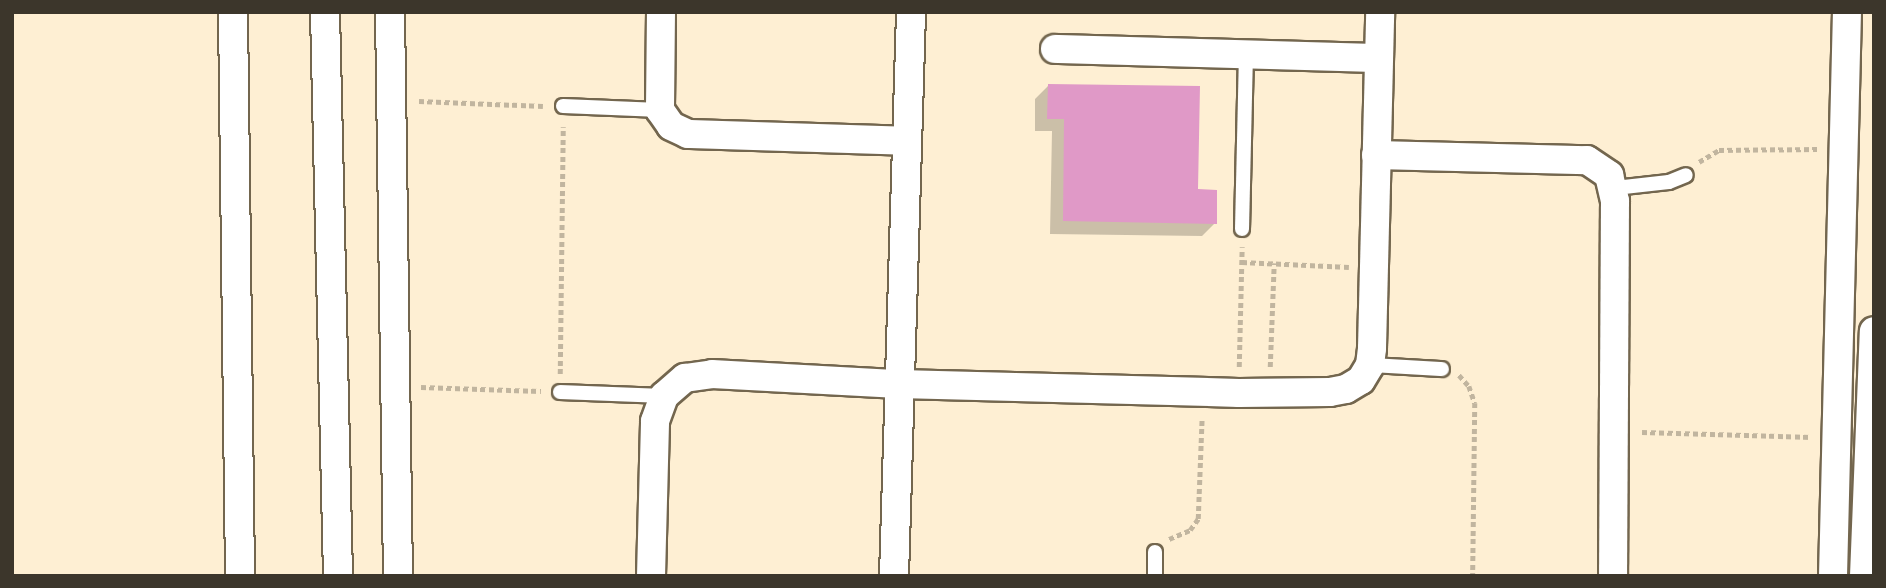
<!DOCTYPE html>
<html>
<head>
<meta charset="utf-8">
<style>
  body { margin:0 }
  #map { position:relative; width:1886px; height:588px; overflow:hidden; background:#feefd3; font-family:"DejaVu Sans",sans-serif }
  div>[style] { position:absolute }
  .shadow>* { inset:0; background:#0003 }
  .building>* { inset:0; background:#e099c7 }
  .path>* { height:4.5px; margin-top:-2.25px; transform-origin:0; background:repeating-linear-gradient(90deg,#c1b59f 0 5px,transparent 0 8.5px) }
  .roads { filter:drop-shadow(2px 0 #73664e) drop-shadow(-2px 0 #73664e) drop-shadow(0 2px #73664e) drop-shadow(0 -2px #73664e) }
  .lane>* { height:14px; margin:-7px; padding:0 7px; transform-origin:7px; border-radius:7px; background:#fff }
  .street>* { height:28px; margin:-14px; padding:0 14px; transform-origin:14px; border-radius:14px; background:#fff }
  span { translate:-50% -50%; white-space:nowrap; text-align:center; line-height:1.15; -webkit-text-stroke:7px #fefefe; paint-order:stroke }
  .frame { position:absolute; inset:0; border:14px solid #3c362b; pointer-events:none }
</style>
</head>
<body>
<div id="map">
  <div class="shadow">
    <div style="clip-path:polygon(1048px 86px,1196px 191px,1215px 223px,1202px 236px,1050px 234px,1052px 131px,1035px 131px,1035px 99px)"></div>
  </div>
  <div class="building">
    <div style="clip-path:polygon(1048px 84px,1200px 86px,1198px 189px,1217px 190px,1217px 224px,1063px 221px,1064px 119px,1047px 119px)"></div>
  </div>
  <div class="path">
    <div style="left:419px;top:101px;width:124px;rotate:2.3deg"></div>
    <div style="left:1699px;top:162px;width:23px;rotate:-31deg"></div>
    <div style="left:1719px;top:150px;width:98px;rotate:-0.6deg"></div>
    <div style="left:1242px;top:262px;width:107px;rotate:2.7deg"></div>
    <div style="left:1239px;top:367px;width:120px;rotate:-88.6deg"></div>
    <div style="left:1270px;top:367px;width:104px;rotate:-87.8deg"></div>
    <div style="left:560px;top:374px;width:247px;rotate:-89.3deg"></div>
    <div style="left:1459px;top:375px;width:15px;rotate:48deg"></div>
    <div style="left:1469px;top:386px;width:18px;rotate:71deg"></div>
    <div style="left:1475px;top:403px;width:173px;rotate:90.7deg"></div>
    <div style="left:421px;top:387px;width:120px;rotate:1.9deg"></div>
    <div style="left:1642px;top:432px;width:170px;rotate:1.7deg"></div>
    <div style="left:1169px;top:539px;width:23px;rotate:-23deg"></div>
    <div style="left:1190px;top:530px;width:14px;rotate:-54deg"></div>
    <div style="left:1198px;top:519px;width:102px;rotate:-87.8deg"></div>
  </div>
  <div class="roads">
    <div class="lane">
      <div style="left:563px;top:106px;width:97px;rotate:2.4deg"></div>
      <div style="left:1615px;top:188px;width:54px;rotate:-6.3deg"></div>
      <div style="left:1669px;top:182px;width:18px;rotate:-22deg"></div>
      <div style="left:1242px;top:229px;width:174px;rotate:-88.7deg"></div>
      <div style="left:1370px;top:365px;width:72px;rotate:3.2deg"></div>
      <div style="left:560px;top:392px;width:104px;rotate:2.2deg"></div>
      <div style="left:1155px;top:552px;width:24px;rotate:90deg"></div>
    </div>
    <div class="street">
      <div style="left:233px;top:12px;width:564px;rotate:89.29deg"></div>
      <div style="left:325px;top:12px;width:564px;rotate:88.68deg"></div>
      <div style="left:390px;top:12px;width:564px;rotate:89.19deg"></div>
      <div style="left:661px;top:12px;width:98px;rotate:90.6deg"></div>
      <div style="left:660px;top:110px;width:19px;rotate:55deg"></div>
      <div style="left:671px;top:126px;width:19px;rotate:25deg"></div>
      <div style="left:688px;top:134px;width:219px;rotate:1.8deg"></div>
      <div style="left:1055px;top:49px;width:324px;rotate:1.6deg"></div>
      <div style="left:1376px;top:155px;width:211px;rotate:1.4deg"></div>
      <div style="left:1587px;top:160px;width:27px;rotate:34deg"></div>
      <div style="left:1609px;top:175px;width:27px;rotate:77deg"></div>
      <div style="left:1615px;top:201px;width:375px;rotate:90.3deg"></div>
      <div style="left:651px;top:576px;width:155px;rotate:-88.5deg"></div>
      <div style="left:655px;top:421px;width:27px;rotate:-70deg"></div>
      <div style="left:664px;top:396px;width:28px;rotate:-41deg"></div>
      <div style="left:685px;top:378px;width:27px;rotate:-8deg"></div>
      <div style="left:712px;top:374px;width:187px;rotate:3.1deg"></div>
      <div style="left:899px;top:384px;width:340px;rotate:1.5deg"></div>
      <div style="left:1239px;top:393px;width:91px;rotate:-0.6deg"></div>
      <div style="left:1330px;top:392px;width:16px;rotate:-11deg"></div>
      <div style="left:1346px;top:389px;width:17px;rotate:-31deg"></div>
      <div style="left:1361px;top:380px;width:17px;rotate:-59deg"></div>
      <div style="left:1370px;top:365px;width:17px;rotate:-83deg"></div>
      <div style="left:1372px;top:348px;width:336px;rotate:-88.6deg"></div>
      <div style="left:894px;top:576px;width:564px;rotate:-88.27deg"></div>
      <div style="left:1833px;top:576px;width:564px;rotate:-88.58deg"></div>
      <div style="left:1864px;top:576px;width:245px;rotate:-87.7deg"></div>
    </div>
  </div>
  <div class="frame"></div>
</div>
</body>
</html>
